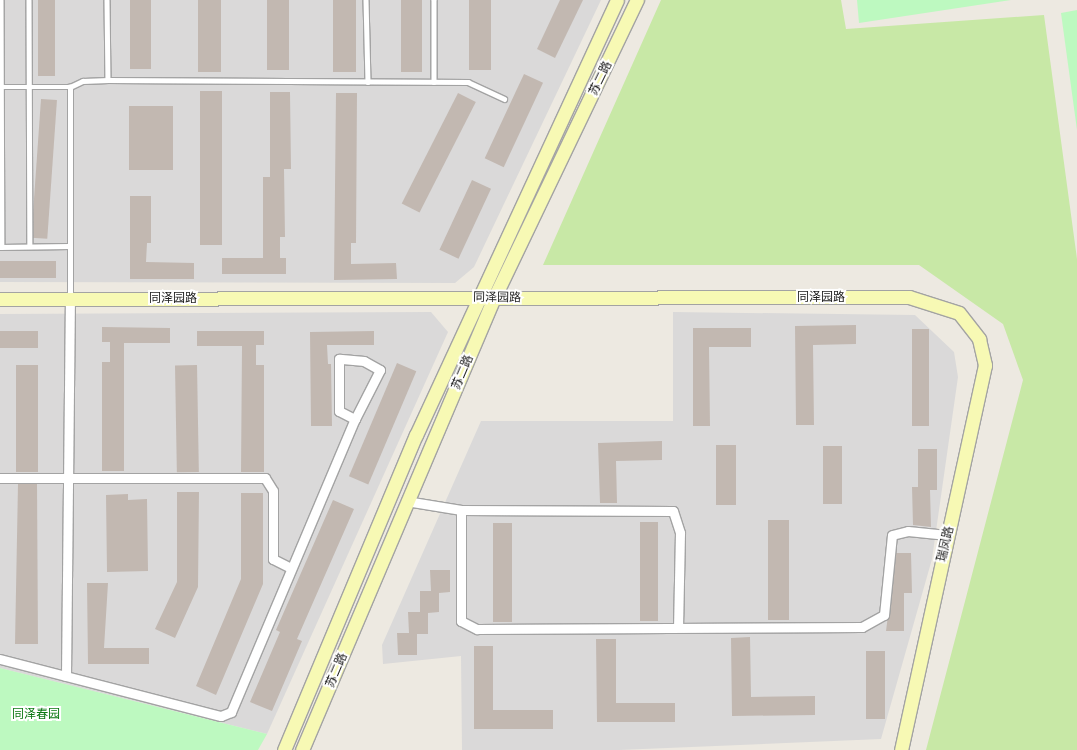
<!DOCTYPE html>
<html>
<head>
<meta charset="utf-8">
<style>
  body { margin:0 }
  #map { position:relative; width:1077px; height:750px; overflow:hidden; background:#ede9e1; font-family:"Open Sans","Noto Sans SC",sans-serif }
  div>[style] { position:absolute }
  .residential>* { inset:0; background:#dad9d9 }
  .grass>* { inset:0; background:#c8e8a6 }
  .park>* { inset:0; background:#bdf9c0 }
  .building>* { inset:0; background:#c2b8b1; transform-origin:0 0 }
  .roads { filter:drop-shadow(1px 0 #a3a3a3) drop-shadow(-1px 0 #a3a3a3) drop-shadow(0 1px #a3a3a3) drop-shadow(0 -1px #a3a3a3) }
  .lane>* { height:4.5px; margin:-2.25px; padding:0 2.25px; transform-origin:2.25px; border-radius:2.25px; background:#fff }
  .street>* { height:9px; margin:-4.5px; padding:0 4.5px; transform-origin:4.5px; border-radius:4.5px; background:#fff }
  .secondary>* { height:13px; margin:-6.5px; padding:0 6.5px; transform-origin:6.5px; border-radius:6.5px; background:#f7f9b4 }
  span { translate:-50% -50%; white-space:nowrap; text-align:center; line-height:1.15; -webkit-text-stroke:4px #fff; paint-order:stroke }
  .street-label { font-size:12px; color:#1c1c1c }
  .park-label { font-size:12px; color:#0b7812 }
</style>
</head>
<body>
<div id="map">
  <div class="residential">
    <div style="clip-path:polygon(0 0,601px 0,474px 267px,455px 283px,0 282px)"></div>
    <div style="clip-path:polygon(431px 312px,448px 332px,267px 734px,0 668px,0 314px)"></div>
    <div style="clip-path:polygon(673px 312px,915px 315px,954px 352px,958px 377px,932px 559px,881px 739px,619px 750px,462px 750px,461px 656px,383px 664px,382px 645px,481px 421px,673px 421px)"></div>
  </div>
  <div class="grass">
    <div style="clip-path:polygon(661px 0,841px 0,846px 29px,1044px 15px,1077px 259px,1077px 750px,926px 750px,1023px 380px,1003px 324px,919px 265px,543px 265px)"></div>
  </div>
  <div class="park">
    <div style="clip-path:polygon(857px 0,1011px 0,859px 23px)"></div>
    <div style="clip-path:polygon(1077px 10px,1077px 130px,1061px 13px)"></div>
    <div style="clip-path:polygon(0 668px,267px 734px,258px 750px,0 750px)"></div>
  </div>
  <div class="building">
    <div style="left:38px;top:0;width:17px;height:76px"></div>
    <div style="left:130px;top:0;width:21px;height:69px"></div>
    <div style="left:198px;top:0;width:23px;height:72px"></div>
    <div style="left:267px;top:0;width:22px;height:70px"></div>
    <div style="left:333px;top:0;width:23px;height:72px"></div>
    <div style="left:401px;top:0;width:21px;height:72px"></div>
    <div style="left:469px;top:0;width:22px;height:70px"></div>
    <div style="clip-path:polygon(560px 0,583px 0,555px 58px,537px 49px)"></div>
    <div style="left:524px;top:74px;width:21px;height:93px;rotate:25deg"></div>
    <div style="left:200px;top:91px;width:22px;height:154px"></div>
    <div style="clip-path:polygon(270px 92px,290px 92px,291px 169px,284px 169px,285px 237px,280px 237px,280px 258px,286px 258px,286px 274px,222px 274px,222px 258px,263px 258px,263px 177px,270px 177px)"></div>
    <div style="clip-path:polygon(336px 93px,357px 93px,356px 243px,351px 243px,351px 264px,396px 263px,397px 279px,334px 280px)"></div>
    <div style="left:458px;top:93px;width:20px;height:124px;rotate:27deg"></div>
    <div style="left:41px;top:99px;width:16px;height:139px;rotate:4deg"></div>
    <div style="left:129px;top:106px;width:44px;height:64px"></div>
    <div style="left:472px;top:180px;width:21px;height:77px;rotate:25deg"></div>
    <div style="clip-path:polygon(130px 196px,151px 196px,151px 243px,147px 243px,146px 262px,194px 263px,194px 279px,130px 279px)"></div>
    <div style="left:56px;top:261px;width:17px;height:56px;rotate:90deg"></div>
    <div style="clip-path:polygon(856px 325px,856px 344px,813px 345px,814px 425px,796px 425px,795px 326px)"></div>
    <div style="clip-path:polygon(102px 327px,170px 328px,170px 343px,124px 343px,124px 471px,102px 471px,102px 362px,110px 362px,110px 342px,102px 342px)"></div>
    <div style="clip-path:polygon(693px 328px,751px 328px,751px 347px,709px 347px,710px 426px,693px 426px)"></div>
    <div style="left:912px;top:329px;width:17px;height:97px"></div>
    <div style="left:0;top:331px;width:38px;height:17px"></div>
    <div style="clip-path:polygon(197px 331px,264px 331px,264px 345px,256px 345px,256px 365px,264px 365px,264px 472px,241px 472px,242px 346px,197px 346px)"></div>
    <div style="clip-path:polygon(374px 331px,374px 345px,327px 345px,328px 364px,331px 364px,332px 426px,311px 426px,310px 332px)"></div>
    <div style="left:397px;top:363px;width:21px;height:123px;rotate:23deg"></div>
    <div style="left:16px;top:365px;width:22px;height:107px"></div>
    <div style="left:197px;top:365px;width:107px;height:22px;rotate:89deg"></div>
    <div style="clip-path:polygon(662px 441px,662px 460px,616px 461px,617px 503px,600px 503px,598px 443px)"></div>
    <div style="left:716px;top:445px;width:20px;height:60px"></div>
    <div style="left:823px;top:446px;width:19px;height:58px"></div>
    <div style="clip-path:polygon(918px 449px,937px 449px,937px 490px,930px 490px,931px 527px,913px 525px,912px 487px,918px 487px)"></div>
    <div style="clip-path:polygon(18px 484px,37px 484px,38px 644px,15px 644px)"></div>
    <div style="clip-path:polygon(177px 492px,199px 492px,198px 587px,175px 638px,155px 629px,177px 582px)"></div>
    <div style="clip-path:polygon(241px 493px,263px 493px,263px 584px,216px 695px,196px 686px,241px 579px)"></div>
    <div style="clip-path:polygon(128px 494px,128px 500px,147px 499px,148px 571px,107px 572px,106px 495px)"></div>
    <div style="clip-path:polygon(333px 500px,354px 509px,297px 639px,302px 641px,272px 711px,250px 702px,280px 632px,276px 630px)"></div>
    <div style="left:768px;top:520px;width:21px;height:100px"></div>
    <div style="left:640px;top:522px;width:18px;height:99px"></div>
    <div style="left:493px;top:523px;width:19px;height:99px"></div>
    <div style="clip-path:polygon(896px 553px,911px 553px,912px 593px,904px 593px,904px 631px,886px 631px)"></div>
    <div style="clip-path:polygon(430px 570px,450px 570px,450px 592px,439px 593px,439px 612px,428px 613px,428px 634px,417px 634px,417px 655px,398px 655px,397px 633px,409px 633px,408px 612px,420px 612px,420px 591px,431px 591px)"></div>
    <div style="clip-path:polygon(87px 583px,108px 583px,104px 648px,149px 648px,149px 664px,88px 664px)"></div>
    <div style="clip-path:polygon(750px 637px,751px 697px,815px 696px,815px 715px,732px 716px,731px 638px)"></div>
    <div style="clip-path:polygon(596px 639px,616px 639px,616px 703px,675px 703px,675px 722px,597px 722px)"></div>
    <div style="clip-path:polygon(474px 646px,493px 646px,493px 710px,553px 710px,553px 729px,474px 729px)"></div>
    <div style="left:866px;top:651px;width:19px;height:68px"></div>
  </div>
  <div class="roads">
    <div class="lane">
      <div style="left:1px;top:0;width:247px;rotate:89.8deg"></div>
      <div style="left:29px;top:0;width:246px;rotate:89.8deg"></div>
      <div style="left:107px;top:0;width:80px;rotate:89.3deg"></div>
      <div style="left:366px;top:0;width:82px;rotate:88.6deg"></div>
      <div style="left:434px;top:0;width:82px;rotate:90deg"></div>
      <div style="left:0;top:87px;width:70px"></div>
      <div style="left:70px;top:87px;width:14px;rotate:-25deg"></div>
      <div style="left:83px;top:81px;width:25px;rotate:-2deg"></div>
      <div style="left:108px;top:80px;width:360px;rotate:0.3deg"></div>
      <div style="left:468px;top:82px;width:40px;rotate:25deg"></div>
      <div style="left:0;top:247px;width:69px;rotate:-0.8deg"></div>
      <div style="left:70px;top:298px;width:211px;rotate:-90deg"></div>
    </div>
    <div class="street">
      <div style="left:0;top:478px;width:265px"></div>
      <div style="left:265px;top:478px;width:15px;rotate:58deg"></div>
      <div style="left:273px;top:491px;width:68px;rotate:90deg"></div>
      <div style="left:273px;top:559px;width:20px;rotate:27deg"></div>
      <div style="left:406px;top:501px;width:56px;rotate:9.3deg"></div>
      <div style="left:461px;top:510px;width:212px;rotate:0.3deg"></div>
      <div style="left:673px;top:511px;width:23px;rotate:72deg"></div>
      <div style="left:680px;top:533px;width:92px;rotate:91.2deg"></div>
      <div style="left:461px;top:510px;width:111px;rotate:90deg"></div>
      <div style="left:461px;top:621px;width:18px;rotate:27deg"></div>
      <div style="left:477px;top:629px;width:385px;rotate:-0.3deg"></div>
      <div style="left:862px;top:627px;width:25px;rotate:-29deg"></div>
      <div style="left:884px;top:615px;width:80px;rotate:-84.3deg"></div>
      <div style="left:892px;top:535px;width:16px;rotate:-14deg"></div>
      <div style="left:908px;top:531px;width:39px;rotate:6deg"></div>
      <div style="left:0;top:659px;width:228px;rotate:14.5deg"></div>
      <div style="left:221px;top:716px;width:11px;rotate:-22deg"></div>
      <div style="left:231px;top:712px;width:318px;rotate:-67.1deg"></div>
      <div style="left:355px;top:419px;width:55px;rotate:-63deg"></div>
      <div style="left:380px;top:370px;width:18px;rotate:-151deg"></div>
      <div style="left:364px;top:361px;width:25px;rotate:-175deg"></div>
      <div style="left:339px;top:359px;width:52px;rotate:90deg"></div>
      <div style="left:339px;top:411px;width:18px;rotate:27deg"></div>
      <div style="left:66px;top:676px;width:377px;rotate:-89.4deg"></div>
    </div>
    <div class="secondary">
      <div style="left:0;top:299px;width:909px;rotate:-0.13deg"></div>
      <div style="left:909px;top:297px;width:52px;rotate:17.7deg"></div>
      <div style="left:959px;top:313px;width:33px;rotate:52deg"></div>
      <div style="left:979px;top:339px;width:27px;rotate:77deg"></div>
      <div style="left:985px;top:365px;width:394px;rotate:102.3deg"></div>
      <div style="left:284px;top:750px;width:342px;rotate:-67.3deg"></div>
      <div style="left:416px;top:435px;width:479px;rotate:-65.2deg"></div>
      <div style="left:302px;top:750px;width:491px;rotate:-67deg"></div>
      <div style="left:494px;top:298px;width:331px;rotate:-64.4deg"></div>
    </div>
  </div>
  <div class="street-label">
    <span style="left:600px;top:78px;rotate:-64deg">苏二路</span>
    <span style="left:497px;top:297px;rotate:1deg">同泽园路</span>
    <span style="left:821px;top:297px">同泽园路</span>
    <span style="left:173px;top:298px">同泽园路</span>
    <span style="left:462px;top:372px;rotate:-67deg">苏二路</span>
    <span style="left:945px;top:544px;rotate:-77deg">瑞凤路</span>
    <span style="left:336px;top:670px;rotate:-67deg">苏二路</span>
  </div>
  <div class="park-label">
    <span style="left:36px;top:714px">同泽春园</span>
  </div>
</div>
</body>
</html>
